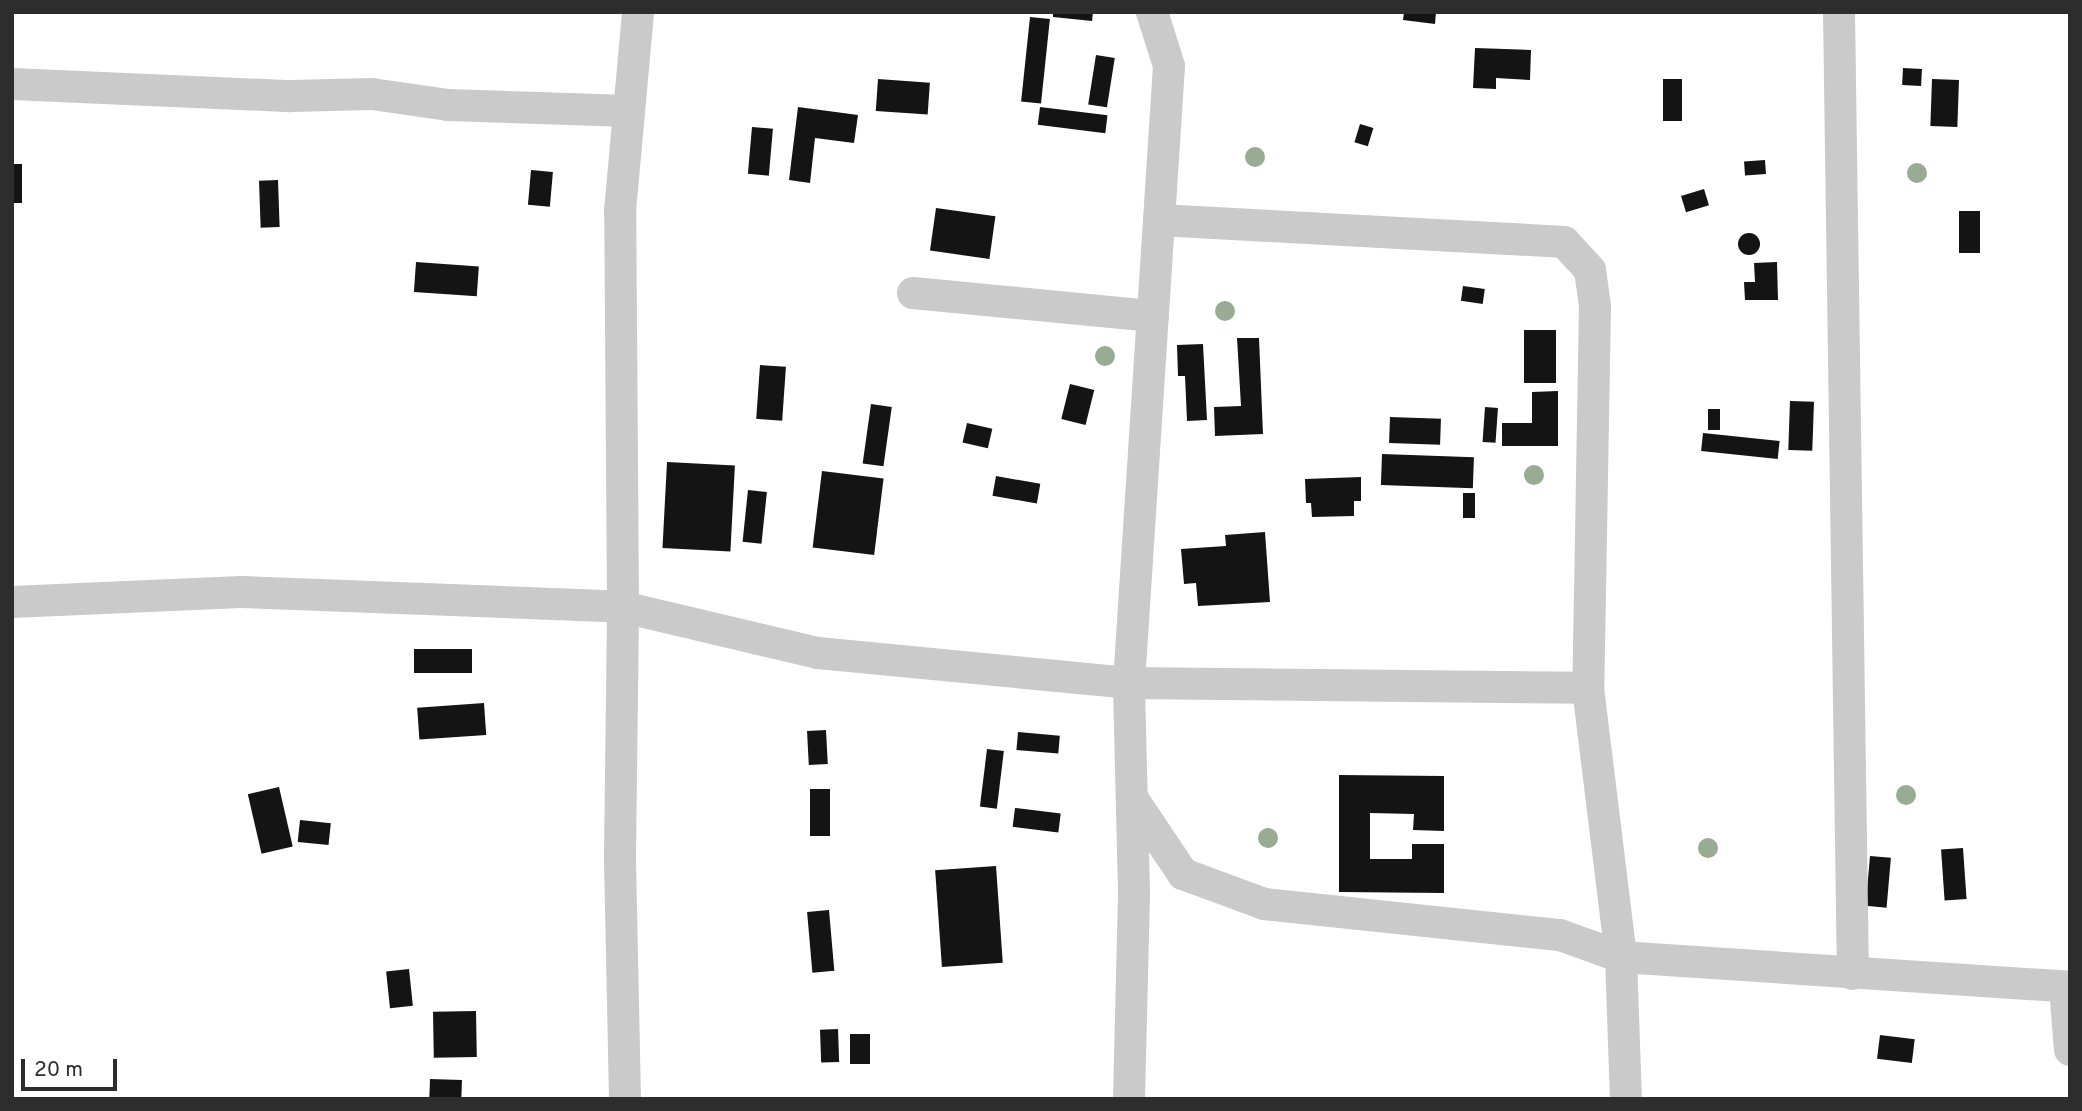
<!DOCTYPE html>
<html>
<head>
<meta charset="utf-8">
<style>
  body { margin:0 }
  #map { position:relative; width:2082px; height:1111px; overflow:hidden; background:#fff; font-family:Overpass,sans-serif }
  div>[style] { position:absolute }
  .building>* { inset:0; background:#141414; transform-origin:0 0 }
  .round { border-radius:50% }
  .street>* { height:32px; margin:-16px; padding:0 16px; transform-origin:16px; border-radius:16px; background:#cacaca }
  .trees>* { width:20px; height:20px; margin:-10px; border-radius:50%; background:#99ac93 }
  span { translate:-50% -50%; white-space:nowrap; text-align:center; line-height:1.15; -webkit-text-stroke:7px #fff; paint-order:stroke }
  .frame { position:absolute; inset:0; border:14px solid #2d2d2d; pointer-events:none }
  .scale { position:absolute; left:21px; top:1059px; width:96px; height:32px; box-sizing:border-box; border:4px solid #2d2d2d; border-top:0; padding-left:9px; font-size:21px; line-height:24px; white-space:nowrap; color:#2d2d2d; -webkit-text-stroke:5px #fff; paint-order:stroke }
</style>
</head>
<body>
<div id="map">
  <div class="building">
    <div style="clip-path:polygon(1053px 12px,1093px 12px,1092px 21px,1053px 17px)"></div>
    <div style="clip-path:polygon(1404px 12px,1436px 12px,1435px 24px,1403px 20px)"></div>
    <div style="left:1030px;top:17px;width:20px;height:85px;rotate:6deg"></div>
    <div style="clip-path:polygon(1475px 48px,1531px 50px,1530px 80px,1496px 78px,1496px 89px,1473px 88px)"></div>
    <div style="left:1096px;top:55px;width:19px;height:50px;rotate:9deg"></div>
    <div style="left:1903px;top:68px;width:19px;height:17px;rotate:3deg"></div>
    <div style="left:878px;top:79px;width:52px;height:32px;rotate:4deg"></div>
    <div style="left:1663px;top:79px;width:19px;height:42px"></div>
    <div style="left:1932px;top:79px;width:27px;height:47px;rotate:2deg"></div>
    <div style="clip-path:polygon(798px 107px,858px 115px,854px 143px,815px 138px,810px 183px,789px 180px)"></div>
    <div style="left:1040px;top:107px;width:68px;height:18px;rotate:7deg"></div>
    <div style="left:1360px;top:124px;width:14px;height:19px;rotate:17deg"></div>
    <div style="left:752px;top:127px;width:21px;height:47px;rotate:5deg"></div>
    <div style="left:1765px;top:160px;width:14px;height:21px;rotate:86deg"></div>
    <div style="left:12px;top:164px;width:10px;height:39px"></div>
    <div style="left:531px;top:170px;width:22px;height:35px;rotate:5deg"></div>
    <div style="left:278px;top:180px;width:47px;height:19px;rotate:88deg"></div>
    <div style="left:1704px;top:189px;width:17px;height:24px;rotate:73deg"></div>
    <div style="left:936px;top:208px;width:60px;height:43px;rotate:8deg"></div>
    <div style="left:1959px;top:211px;width:21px;height:42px"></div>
    <div class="round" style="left:1738px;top:233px;width:22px;height:22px"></div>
    <div style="left:416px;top:262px;width:63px;height:30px;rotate:4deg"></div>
    <div style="clip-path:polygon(1777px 262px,1778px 300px,1745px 300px,1744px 282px,1755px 282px,1754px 263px)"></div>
    <div style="left:1463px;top:286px;width:22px;height:15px;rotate:8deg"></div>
    <div style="left:1524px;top:330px;width:32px;height:53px"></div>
    <div style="clip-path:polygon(1237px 338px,1259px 338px,1263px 434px,1215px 436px,1214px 407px,1241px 406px)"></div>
    <div style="clip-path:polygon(1203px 344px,1207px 420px,1187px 421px,1185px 376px,1178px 376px,1177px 345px)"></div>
    <div style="left:760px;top:365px;width:26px;height:54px;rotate:4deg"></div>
    <div style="left:1070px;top:384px;width:25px;height:36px;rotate:14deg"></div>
    <div style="clip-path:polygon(1558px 391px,1558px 446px,1502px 446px,1502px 423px,1532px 423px,1532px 392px)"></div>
    <div style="left:1790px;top:401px;width:24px;height:49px;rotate:2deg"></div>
    <div style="left:871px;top:404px;width:21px;height:60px;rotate:8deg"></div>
    <div style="left:1485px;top:407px;width:13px;height:35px;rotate:4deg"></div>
    <div style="left:1708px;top:409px;width:12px;height:21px"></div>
    <div style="left:1390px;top:417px;width:51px;height:26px;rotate:2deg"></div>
    <div style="left:967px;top:423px;width:26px;height:20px;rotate:13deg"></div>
    <div style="left:1703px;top:433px;width:77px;height:18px;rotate:6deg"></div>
    <div style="left:1382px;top:454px;width:92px;height:31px;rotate:2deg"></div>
    <div style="left:667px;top:462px;width:68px;height:86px;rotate:3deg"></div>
    <div style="left:822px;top:471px;width:62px;height:77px;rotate:7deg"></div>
    <div style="left:996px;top:476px;width:45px;height:20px;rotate:10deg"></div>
    <div style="clip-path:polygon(1361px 477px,1361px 501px,1354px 501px,1354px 516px,1312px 517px,1311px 503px,1306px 503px,1305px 479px)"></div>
    <div style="left:748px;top:490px;width:19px;height:52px;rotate:6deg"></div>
    <div style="left:1463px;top:493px;width:12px;height:25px"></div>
    <div style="clip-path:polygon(1265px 532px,1270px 602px,1198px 606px,1196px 583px,1184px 584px,1181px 549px,1226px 546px,1225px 535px)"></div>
    <div style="left:472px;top:649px;width:24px;height:58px;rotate:90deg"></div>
    <div style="left:484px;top:703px;width:32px;height:67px;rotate:86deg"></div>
    <div style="left:826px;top:730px;width:34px;height:19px;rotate:87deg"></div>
    <div style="left:1018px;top:732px;width:42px;height:18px;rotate:5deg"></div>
    <div style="left:987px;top:749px;width:17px;height:58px;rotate:7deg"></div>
    <div style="clip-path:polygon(1339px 775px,1444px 776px,1444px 831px,1413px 830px,1414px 814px,1370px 813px,1370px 859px,1412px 859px,1412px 844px,1444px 844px,1444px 893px,1339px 892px)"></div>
    <div style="left:279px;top:787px;width:61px;height:32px;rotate:77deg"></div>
    <div style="left:810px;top:789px;width:20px;height:47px"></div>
    <div style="left:1015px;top:808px;width:46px;height:19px;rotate:7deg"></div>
    <div style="left:300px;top:820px;width:31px;height:22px;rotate:6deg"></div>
    <div style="left:1963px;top:848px;width:51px;height:22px;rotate:86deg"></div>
    <div style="left:1870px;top:856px;width:21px;height:50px;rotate:5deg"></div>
    <div style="left:996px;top:866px;width:97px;height:61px;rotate:86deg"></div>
    <div style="left:829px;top:910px;width:61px;height:22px;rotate:85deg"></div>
    <div style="left:409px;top:969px;width:37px;height:23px;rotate:84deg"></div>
    <div style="left:476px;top:1011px;width:46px;height:43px;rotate:89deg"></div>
    <div style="left:838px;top:1029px;width:33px;height:18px;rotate:88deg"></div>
    <div style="left:850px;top:1034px;width:20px;height:30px"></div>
    <div style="left:1880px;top:1035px;width:35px;height:24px;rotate:7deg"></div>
    <div style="left:430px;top:1079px;width:32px;height:20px;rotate:2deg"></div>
  </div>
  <div class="street">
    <div style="left:1839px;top:12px;width:962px;rotate:89.17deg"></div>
    <div style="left:12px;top:84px;width:279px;rotate:2.5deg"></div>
    <div style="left:291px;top:96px;width:81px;rotate:-1.4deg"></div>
    <div style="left:372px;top:94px;width:77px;rotate:8.2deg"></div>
    <div style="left:448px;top:105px;width:181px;rotate:1.9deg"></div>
    <div style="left:1159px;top:220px;width:406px;rotate:3.1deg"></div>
    <div style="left:1564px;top:242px;width:38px;rotate:47deg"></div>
    <div style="left:1590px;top:270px;width:36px;rotate:82deg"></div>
    <div style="left:1595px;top:306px;width:382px;rotate:91deg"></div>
    <div style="left:1588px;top:688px;width:271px;rotate:83deg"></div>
    <div style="left:1621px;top:957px;width:142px;rotate:88deg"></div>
    <div style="left:913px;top:293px;width:241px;rotate:5.5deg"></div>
    <div style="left:12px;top:602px;width:229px;rotate:-2.5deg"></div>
    <div style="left:241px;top:592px;width:382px;rotate:2.2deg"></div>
    <div style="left:623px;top:607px;width:200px;rotate:13.3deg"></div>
    <div style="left:818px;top:653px;width:312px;rotate:5.5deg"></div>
    <div style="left:1129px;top:683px;width:459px;rotate:0.6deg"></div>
    <div style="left:1132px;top:798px;width:92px;rotate:56.1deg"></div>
    <div style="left:1183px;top:874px;width:86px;rotate:20.3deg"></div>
    <div style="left:1264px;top:904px;width:298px;rotate:6deg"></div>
    <div style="left:1560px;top:935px;width:65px;rotate:19.8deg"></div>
    <div style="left:1621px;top:957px;width:450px;rotate:3.8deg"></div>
    <div style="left:2065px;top:987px;width:63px;rotate:85.5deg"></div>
    <div style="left:625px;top:1099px;width:242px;rotate:-91.2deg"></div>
    <div style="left:620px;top:857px;width:250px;rotate:-89.3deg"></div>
    <div style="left:623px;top:607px;width:396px;rotate:-90.4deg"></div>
    <div style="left:620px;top:211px;width:200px;rotate:-84.8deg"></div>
    <div style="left:1129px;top:1099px;width:208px;rotate:-88.6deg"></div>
    <div style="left:1134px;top:891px;width:208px;rotate:-91.4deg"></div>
    <div style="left:1129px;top:683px;width:618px;rotate:-86.29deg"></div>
    <div style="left:1169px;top:66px;width:57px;rotate:-107.5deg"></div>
  </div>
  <div class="trees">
    <div style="left:1255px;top:157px"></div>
    <div style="left:1917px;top:173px"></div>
    <div style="left:1225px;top:311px"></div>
    <div style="left:1105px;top:356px"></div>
    <div style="left:1534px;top:475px"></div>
    <div style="left:1906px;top:795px"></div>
    <div style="left:1268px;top:838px"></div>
    <div style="left:1708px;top:848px"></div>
  </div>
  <div class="frame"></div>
  <div class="scale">20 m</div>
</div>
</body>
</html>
